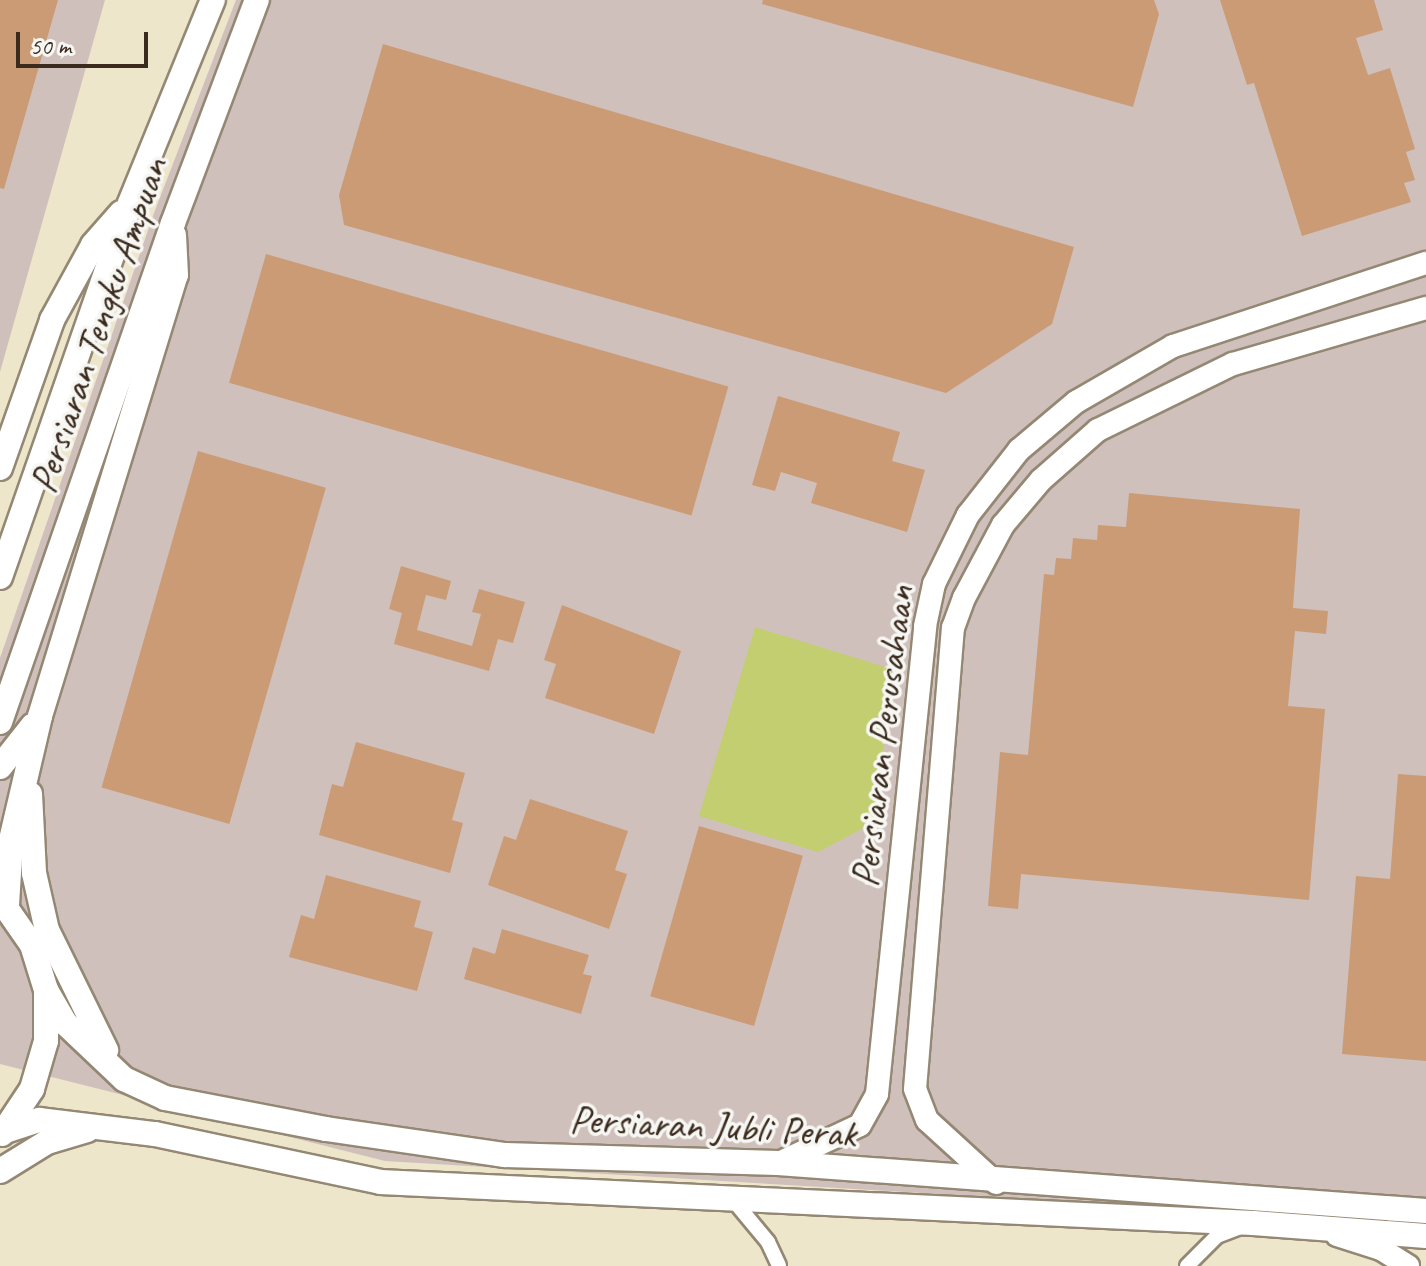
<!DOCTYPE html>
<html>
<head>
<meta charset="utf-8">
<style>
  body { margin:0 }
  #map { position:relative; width:1426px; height:1266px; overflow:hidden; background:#ede6cb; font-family:Caveat,sans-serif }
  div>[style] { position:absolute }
  .industrial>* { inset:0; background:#d0c0bc }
  .green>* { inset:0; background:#c2ce6f }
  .building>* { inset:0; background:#ca9b75; transform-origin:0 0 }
  .roads { filter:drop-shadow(2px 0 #948874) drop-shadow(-2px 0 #948874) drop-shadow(0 2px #948874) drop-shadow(0 -2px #948874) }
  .street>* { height:14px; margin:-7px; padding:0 7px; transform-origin:7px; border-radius:7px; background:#fff }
  .secondary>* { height:22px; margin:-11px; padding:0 11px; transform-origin:11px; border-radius:11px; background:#fff }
  .primary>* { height:24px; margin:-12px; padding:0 12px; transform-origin:12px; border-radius:12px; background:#fff }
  span { translate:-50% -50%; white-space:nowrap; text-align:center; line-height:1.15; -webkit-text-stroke:7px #f6f6f2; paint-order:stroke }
  .street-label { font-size:40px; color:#3b2a1e }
  .scale { position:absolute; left:16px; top:32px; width:132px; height:36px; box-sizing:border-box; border:4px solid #3b2a1e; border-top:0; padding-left:10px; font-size:24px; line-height:28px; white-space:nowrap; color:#3b2a1e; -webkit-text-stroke:6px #f6f6f2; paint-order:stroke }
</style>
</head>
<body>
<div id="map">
  <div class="industrial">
    <div style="clip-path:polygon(0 0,105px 0,0 372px)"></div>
    <div style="clip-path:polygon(236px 0,1426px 0,1426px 1223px,385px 1161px,0 1064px,0 658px,154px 213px)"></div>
  </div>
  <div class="green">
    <div style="clip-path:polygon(755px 627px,892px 669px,875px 822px,818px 852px,699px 816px)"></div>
  </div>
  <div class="building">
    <div style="clip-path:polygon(0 0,58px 0,4px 189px,0 188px)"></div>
    <div style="clip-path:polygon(763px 0,1154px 0,1159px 14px,1133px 107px,762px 4px)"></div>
    <div style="clip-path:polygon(1220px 0,1374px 0,1383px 30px,1356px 38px,1368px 75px,1390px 68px,1415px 149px,1406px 152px,1415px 180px,1404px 183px,1411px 202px,1302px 236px,1254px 83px,1247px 85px)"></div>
    <div style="clip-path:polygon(383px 44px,1074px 247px,1052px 324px,946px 393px,344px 225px,339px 195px)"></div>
    <div style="left:266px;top:254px;width:481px;height:134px;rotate:16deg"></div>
    <div style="clip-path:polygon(778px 396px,900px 432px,892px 461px,925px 470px,907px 532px,811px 503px,817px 483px,781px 472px,775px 491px,752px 485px)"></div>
    <div style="left:198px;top:451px;width:133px;height:350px;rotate:16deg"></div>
    <div style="clip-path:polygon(1129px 493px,1300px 509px,1293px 608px,1328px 611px,1326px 634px,1295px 631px,1288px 706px,1325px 709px,1309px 900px,1021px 874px,1018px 909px,988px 906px,1000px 752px,1028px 755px,1044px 574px,1054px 575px,1056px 558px,1071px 559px,1073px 538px,1097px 540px,1098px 525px,1126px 527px)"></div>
    <div style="clip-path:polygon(401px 566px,451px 581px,446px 600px,426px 595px,417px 630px,472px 646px,481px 614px,472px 612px,479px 589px,525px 602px,513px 643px,498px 639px,489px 671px,394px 644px,402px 613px,389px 609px)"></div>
    <div style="clip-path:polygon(562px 605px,681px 651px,654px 734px,545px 698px,556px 664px,544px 660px)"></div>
    <div style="clip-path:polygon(356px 742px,465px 773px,452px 820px,463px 823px,450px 873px,319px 835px,332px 784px,343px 787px)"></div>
    <div style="clip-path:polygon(1398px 774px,1426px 776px,1426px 1061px,1342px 1054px,1356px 876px,1390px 879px)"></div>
    <div style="clip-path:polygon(530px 799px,628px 831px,615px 870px,627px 874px,609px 929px,488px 885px,504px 836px,516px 840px)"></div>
    <div style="left:699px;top:826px;width:108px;height:177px;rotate:16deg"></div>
    <div style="clip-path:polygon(326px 875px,421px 901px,414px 927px,433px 932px,417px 991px,289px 957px,301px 915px,314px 919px)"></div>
    <div style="clip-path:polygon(502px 929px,589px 955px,583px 974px,592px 976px,581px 1014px,464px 979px,473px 947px,495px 954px)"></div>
  </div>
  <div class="roads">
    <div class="street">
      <div style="left:734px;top:1201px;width:53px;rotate:50.3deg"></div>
      <div style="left:768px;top:1242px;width:26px;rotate:65deg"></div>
      <div style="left:1187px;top:1266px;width:42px;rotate:-45deg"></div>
      <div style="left:1217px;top:1236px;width:26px;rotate:-21deg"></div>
    </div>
    <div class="secondary">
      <div style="left:779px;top:1163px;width:89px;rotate:-25.1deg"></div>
      <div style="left:860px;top:1125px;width:35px;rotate:-61deg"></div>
      <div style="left:877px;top:1094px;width:470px;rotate:-84.1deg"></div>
      <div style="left:925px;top:626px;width:43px;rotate:-77.9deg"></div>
      <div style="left:934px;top:584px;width:77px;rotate:-63.8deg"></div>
      <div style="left:968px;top:515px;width:83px;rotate:-51.9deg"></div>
      <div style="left:1019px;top:450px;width:75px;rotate:-40.1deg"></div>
      <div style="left:1076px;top:402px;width:112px;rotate:-30deg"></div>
      <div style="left:1173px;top:346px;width:266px;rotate:-18.2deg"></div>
      <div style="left:996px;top:1183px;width:93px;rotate:-137.6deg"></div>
      <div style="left:927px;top:1120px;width:33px;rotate:-111deg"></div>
      <div style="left:915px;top:1089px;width:463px;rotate:-85.3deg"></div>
      <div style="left:953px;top:628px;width:32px;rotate:-70deg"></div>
      <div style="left:964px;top:598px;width:83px;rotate:-61.9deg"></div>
      <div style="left:1003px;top:525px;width:59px;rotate:-49.8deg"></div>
      <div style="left:1041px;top:480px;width:76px;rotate:-41.3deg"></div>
      <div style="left:1098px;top:430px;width:150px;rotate:-26.1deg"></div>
      <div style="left:1233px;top:364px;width:201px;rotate:-16.2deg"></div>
      <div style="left:1337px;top:1235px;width:46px;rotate:17.7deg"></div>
      <div style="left:1381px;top:1249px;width:32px;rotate:32deg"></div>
    </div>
    <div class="primary">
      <div style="left:0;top:468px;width:157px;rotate:-70.6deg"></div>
      <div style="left:52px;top:320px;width:85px;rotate:-61.3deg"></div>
      <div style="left:93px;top:245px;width:43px;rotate:-48.8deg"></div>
      <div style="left:0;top:577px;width:396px;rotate:-70.8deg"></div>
      <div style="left:130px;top:203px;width:219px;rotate:-67.8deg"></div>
      <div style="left:0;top:722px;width:528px;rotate:-70.88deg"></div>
      <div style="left:173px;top:223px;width:238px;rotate:-69.4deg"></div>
      <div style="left:0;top:767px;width:53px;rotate:-51.8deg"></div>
      <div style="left:30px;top:794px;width:79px;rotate:87.1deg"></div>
      <div style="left:34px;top:873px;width:58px;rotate:77.2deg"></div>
      <div style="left:47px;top:930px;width:134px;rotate:63.8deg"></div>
      <div style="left:0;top:899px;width:56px;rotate:55.2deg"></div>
      <div style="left:32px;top:945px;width:47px;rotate:72.7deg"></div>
      <div style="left:46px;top:990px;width:51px;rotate:90deg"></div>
      <div style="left:46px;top:1041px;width:50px;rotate:106.3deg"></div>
      <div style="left:32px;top:1089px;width:54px;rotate:123.7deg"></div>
      <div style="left:7px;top:905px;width:65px;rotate:-86.5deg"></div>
      <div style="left:11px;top:840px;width:127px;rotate:-76.8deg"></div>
      <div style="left:40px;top:716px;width:461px;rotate:-72.9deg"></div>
      <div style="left:176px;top:275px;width:40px;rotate:-92.9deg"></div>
      <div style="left:46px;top:990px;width:39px;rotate:60deg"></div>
      <div style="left:66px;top:1024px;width:80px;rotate:43.5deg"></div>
      <div style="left:124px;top:1079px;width:45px;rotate:24.9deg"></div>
      <div style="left:165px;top:1098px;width:164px;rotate:10.9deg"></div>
      <div style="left:326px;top:1129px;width:181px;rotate:8.3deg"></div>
      <div style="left:505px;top:1155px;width:273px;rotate:1.7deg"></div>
      <div style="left:778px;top:1163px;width:650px;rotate:4.24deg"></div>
      <div style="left:5px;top:1131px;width:36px;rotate:-18deg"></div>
      <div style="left:39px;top:1120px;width:117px;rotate:6.9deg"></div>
      <div style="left:155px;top:1134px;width:230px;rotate:12deg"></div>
      <div style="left:380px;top:1182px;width:874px;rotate:2.69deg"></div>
      <div style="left:1253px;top:1223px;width:173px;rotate:4.3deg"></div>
      <div style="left:0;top:1171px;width:55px;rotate:-31.7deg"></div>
      <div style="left:47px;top:1142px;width:42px;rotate:-16.7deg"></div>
    </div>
  </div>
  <div class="street-label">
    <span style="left:98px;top:325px;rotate:-71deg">Persiaran Tengku Ampuan</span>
    <span style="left:882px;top:736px;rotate:-83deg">Persiaran Perusahaan</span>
    <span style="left:713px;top:1126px;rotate:3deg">Persiaran Jubli Perak</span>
  </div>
  <div class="scale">50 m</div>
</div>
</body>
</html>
